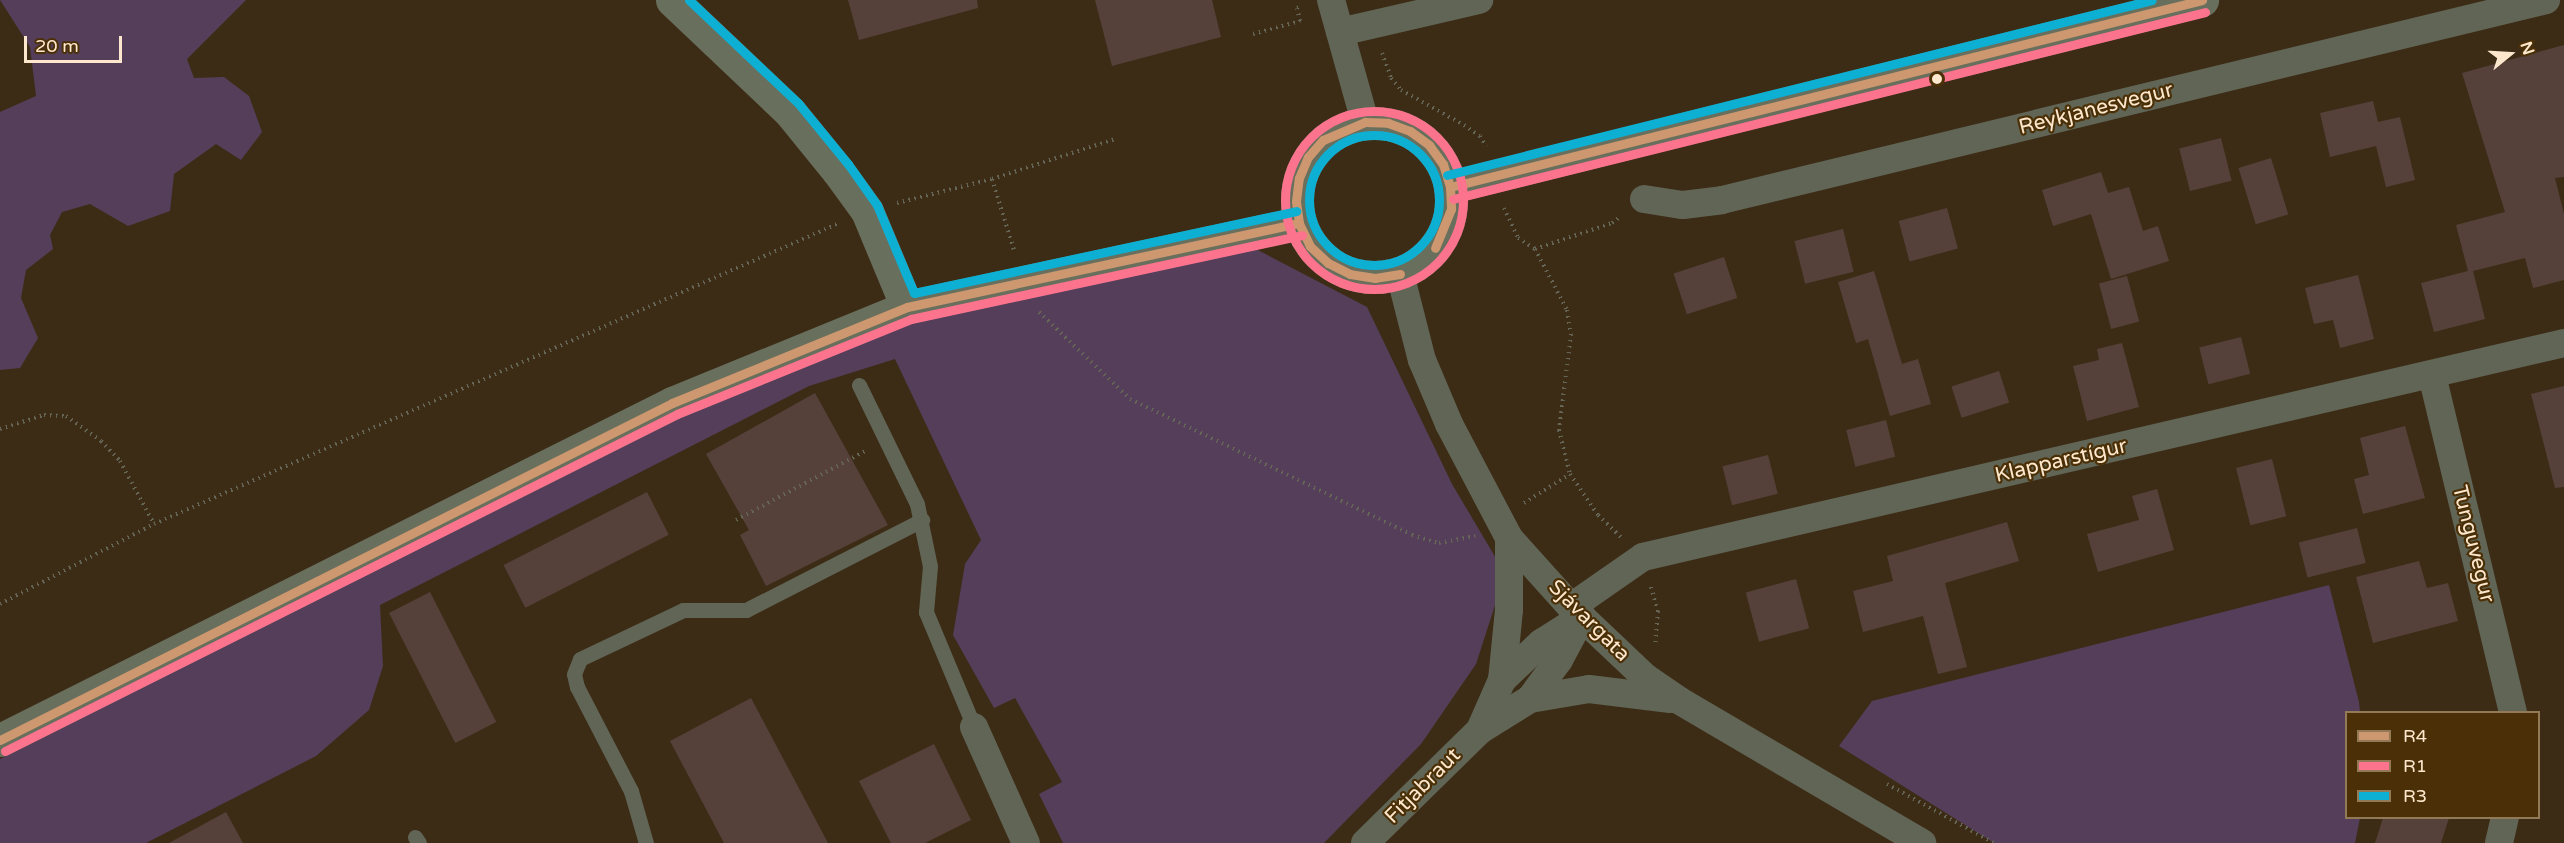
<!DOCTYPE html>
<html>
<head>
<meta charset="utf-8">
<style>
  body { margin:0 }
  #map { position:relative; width:2564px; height:843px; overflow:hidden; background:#3c2c16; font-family:"Varela Round",sans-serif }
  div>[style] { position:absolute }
  .green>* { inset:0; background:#543e5a }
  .building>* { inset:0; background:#55413a; transform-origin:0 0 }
  .path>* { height:4px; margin-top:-2px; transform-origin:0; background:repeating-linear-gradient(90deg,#666657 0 1.5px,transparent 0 6px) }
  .lane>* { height:15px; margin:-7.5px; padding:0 7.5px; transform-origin:7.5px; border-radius:7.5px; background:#616556 }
  .street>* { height:28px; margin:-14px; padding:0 14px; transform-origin:14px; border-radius:14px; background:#616556 }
  .secondary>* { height:33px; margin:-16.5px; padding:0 16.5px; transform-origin:16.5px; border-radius:16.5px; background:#696f5d }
  .secondary>.ring { margin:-16.5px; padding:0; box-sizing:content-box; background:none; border:33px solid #696f5d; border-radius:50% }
  .bus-1>* { height:9px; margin:-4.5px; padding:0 4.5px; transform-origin:4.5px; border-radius:4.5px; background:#cd976f }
  .bus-2>* { height:9px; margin:-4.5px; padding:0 4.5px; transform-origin:4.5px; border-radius:4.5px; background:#fc738d }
  .bus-2>.ring { margin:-4.5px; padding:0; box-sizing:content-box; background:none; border:9px solid #fc738d; border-radius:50% }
  .bus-3>* { height:9px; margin:-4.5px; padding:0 4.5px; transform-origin:4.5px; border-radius:4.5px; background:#0dafd3 }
  .bus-3>.ring { margin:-4.5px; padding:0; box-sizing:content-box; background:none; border:9px solid #0dafd3; border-radius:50% }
  .dots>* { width:16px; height:16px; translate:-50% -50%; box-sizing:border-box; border:3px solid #4b3007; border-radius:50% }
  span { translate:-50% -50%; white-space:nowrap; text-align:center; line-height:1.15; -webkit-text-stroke:4.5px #4b3007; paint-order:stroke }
  .street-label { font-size:21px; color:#fee8cd }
  .legend { position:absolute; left:2345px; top:711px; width:195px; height:108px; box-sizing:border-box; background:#4b3007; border:2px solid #937a56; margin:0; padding:8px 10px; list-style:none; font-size:18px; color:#fee8cd }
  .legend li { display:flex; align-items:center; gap:12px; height:30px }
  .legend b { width:30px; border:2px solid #937a56 }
  .north { position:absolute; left:2480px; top:24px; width:60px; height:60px; -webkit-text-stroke:4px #4b3007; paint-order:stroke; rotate:72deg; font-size:16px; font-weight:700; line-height:24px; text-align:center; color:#fee8cd }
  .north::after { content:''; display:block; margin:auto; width:21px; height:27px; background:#fee8cd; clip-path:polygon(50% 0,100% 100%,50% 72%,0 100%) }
  .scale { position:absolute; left:24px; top:36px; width:98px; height:27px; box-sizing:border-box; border:3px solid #fee8cd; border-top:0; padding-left:8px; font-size:18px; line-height:21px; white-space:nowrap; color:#fee8cd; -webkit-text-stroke:4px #4b3007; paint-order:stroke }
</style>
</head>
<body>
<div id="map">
  <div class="green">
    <div style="clip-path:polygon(0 0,246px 0,187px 59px,194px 78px,224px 77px,249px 96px,262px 132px,241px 160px,216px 144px,174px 174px,170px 211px,128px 226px,90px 204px,62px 212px,50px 235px,53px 249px,26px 270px,21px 298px,38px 338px,20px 368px,0 370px,0 112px,36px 96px,30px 47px)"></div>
    <div style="clip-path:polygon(1252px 247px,1367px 307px,1452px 484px,1497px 560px,1497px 599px,1476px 664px,1421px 744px,1324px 843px,1063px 843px,1039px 794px,1062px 782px,1015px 698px,994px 708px,953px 635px,965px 564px,981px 540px,895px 359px,809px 386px,380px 605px,383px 666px,369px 710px,316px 756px,146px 843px,0 843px,0 759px,681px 415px,901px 325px,1051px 289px)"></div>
    <div style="clip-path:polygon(2329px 585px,2359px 702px,2360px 712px,2346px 712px,2346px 818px,2360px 818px,2355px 843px,1994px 843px,1839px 746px,1872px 701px)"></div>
  </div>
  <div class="building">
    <div style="clip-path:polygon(848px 0,977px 0,978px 8px,859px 40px)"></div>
    <div style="clip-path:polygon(1095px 0,1212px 0,1221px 37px,1112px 66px)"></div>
    <div style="clip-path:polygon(2564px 45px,2564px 177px,2555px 178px,2564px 214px,2564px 280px,2533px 288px,2525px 258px,2473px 271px,2485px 319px,2434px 332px,2421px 283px,2468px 271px,2456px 225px,2505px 212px,2462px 73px)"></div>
    <div style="clip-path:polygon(2373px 101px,2378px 122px,2400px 117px,2415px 180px,2386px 187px,2376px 146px,2330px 157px,2320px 113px)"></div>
    <div style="left:2221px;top:138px;width:44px;height:43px;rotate:76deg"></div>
    <div style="left:2271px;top:158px;width:59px;height:34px;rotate:73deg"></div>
    <div style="clip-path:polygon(2101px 172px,2108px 193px,2129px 187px,2143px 231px,2158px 226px,2169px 261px,2111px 279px,2091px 214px,2053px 226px,2042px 190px)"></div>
    <div style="left:1947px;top:208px;width:42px;height:50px;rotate:75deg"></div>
    <div style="left:1843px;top:229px;width:44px;height:50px;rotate:76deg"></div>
    <div style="left:1724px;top:257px;width:43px;height:53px;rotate:72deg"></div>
    <div style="clip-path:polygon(1874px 271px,1902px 364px,1918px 359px,1931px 404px,1890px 416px,1868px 339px,1856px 343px,1838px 282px)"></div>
    <div style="clip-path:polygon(2358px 275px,2374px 339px,2340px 348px,2333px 320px,2314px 324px,2305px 288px)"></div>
    <div style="left:2127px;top:276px;width:47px;height:29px;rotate:75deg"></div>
    <div style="left:2241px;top:337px;width:38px;height:43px;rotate:76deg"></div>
    <div style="clip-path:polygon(2122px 343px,2139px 407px,2087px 421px,2073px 366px,2099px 360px,2097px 349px)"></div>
    <div style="left:1999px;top:371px;width:33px;height:50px;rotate:72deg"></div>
    <div style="clip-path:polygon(2564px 386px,2564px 487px,2555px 488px,2531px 394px)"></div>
    <div style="clip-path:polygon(815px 393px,888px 525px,766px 586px,740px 535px,749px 530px,706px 454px)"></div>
    <div style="left:1886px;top:420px;width:38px;height:41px;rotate:76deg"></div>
    <div style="clip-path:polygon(2405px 426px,2425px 498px,2363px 514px,2354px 479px,2369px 475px,2360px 438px)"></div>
    <div style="left:1768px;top:455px;width:40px;height:47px;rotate:76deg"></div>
    <div style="left:2272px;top:459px;width:59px;height:37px;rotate:76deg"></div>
    <div style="clip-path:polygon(2157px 489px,2174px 550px,2098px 572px,2087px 534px,2139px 520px,2132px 496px)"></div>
    <div style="left:647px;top:492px;width:48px;height:161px;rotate:63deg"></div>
    <div style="clip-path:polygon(2007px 522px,2019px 561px,1945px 583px,1967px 667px,1938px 674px,1923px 616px,1863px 632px,1853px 591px,1893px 581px,1887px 556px)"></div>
    <div style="left:2357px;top:528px;width:36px;height:60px;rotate:76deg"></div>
    <div style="clip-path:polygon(2419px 561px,2427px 588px,2448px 583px,2458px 621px,2373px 643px,2356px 577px)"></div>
    <div style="left:1796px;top:579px;width:51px;height:52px;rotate:75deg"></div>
    <div style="left:430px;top:592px;width:146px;height:46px;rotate:63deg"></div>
    <div style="clip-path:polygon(751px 698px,828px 843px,724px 843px,670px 741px)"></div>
    <div style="clip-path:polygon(934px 744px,971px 820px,925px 843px,891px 843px,859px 781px)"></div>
    <div style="clip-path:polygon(226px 812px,243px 843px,169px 843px)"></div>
    <div style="clip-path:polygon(2383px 818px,2449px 818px,2441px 843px,2375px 843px)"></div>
  </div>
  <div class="path">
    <div style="left:1253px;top:34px;width:49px;rotate:-15.5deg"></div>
    <div style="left:1300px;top:21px;width:13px;rotate:-103deg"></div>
    <div style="left:1297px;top:8px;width:5px;rotate:-22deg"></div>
    <div style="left:1382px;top:53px;width:27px;rotate:70deg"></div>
    <div style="left:1391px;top:78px;width:16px;rotate:50deg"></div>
    <div style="left:1401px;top:90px;width:72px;rotate:29.1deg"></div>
    <div style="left:1464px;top:125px;width:19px;rotate:35deg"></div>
    <div style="left:1480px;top:136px;width:12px;rotate:59deg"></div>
    <div style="left:992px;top:179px;width:74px;rotate:72.8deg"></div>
    <div style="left:897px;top:203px;width:98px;rotate:-14.2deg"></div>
    <div style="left:992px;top:179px;width:129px;rotate:-18deg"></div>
    <div style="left:1504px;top:208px;width:33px;rotate:65deg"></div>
    <div style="left:1518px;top:238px;width:20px;rotate:33deg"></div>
    <div style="left:1535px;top:249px;width:69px;rotate:62.3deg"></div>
    <div style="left:1567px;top:310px;width:24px;rotate:81deg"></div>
    <div style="left:1571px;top:334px;width:97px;rotate:97.1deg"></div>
    <div style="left:1559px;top:430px;width:45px;rotate:76deg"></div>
    <div style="left:1570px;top:474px;width:50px;rotate:55.7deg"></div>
    <div style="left:1598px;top:515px;width:32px;rotate:44deg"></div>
    <div style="left:1535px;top:249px;width:81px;rotate:-18.7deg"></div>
    <div style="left:1612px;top:223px;width:10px;rotate:-37deg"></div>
    <div style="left:1039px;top:312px;width:126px;rotate:43.7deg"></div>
    <div style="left:1130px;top:399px;width:313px;rotate:25.7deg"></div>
    <div style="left:1412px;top:535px;width:28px;rotate:17deg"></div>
    <div style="left:1439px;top:543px;width:37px;rotate:-11deg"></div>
    <div style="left:0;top:429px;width:46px;rotate:-17.7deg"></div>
    <div style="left:44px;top:415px;width:22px;rotate:3deg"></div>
    <div style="left:66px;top:416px;width:43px;rotate:35.5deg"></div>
    <div style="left:101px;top:441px;width:28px;rotate:46deg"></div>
    <div style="left:120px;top:461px;width:72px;rotate:61.6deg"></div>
    <div style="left:1524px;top:503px;width:54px;rotate:-32.2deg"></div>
    <div style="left:736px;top:520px;width:146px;rotate:-28.1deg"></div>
    <div style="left:1651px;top:587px;width:25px;rotate:74deg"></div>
    <div style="left:1658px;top:611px;width:34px;rotate:95deg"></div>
    <div style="left:0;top:604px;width:174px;rotate:-27.5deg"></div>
    <div style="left:154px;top:524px;width:746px;rotate:-23.71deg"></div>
    <div style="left:1887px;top:784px;width:122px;rotate:28.9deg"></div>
  </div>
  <div class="lane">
    <div style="left:859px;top:385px;width:132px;rotate:64deg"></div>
    <div style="left:917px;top:504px;width:63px;rotate:78.2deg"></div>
    <div style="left:930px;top:566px;width:46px;rotate:95deg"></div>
    <div style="left:926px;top:612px;width:125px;rotate:67.3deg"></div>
    <div style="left:415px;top:837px;width:7px;rotate:56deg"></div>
    <div style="left:646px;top:843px;width:54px;rotate:-106.1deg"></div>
    <div style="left:631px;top:791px;width:117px;rotate:-117.4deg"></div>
    <div style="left:577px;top:687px;width:13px;rotate:-103deg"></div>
    <div style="left:574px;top:674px;width:16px;rotate:-68deg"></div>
    <div style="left:580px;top:659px;width:114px;rotate:-25.4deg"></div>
    <div style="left:683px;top:610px;width:63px"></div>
    <div style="left:746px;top:610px;width:198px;rotate:-27.1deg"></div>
  </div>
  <div class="street">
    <div style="left:1331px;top:0;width:127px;rotate:74.4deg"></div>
    <div style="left:1340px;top:32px;width:143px;rotate:-13deg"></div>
    <div style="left:1644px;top:199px;width:39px;rotate:9deg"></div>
    <div style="left:1683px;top:205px;width:39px;rotate:-7deg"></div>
    <div style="left:1722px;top:200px;width:848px;rotate:-13.64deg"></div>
    <div style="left:1400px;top:274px;width:89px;rotate:75.7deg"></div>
    <div style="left:1422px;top:360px;width:69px;rotate:67.1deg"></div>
    <div style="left:1449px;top:424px;width:129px;rotate:62.2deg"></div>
    <div style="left:1509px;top:538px;width:93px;rotate:48.1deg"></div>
    <div style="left:1571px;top:607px;width:102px;rotate:43.4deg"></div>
    <div style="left:1645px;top:677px;width:42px;rotate:34.4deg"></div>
    <div style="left:1680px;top:701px;width:281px;rotate:30.4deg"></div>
    <div style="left:2432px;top:375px;width:347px;rotate:76.5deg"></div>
    <div style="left:1571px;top:607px;width:88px;rotate:-34.8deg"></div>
    <div style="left:1643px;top:557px;width:946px;rotate:-13.08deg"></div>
    <div style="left:1502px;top:680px;width:54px;rotate:-43.5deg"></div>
    <div style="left:1541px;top:643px;width:49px;rotate:-32.4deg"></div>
    <div style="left:1530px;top:699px;width:60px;rotate:-9.6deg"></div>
    <div style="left:1589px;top:689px;width:82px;rotate:7deg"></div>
    <div style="left:974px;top:727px;width:127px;rotate:65.9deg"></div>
    <div style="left:1480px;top:730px;width:55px;rotate:-66.3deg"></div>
    <div style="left:1502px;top:680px;width:70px;rotate:-84.3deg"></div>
    <div style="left:1509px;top:610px;width:72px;rotate:-90deg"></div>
    <div style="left:1365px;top:843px;width:161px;rotate:-44.5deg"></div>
    <div style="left:1480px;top:730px;width:59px;rotate:-31.8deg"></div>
    <div style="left:1530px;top:699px;width:49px;rotate:-53.4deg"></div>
    <div style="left:1559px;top:660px;width:49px;rotate:-61.9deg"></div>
    <div style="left:2499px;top:843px;width:26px;rotate:-77deg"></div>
  </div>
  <div class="secondary">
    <div style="left:672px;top:0;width:163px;rotate:43.5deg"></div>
    <div style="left:790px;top:112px;width:76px;rotate:50.9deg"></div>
    <div style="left:838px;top:171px;width:49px;rotate:54.1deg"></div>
    <div style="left:867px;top:211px;width:104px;rotate:67.4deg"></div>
    <div class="ring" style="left:1297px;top:123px;width:121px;height:121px"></div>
    <div style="left:1450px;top:187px;width:775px;rotate:-13.96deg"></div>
    <div style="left:0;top:740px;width:752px;rotate:-26.63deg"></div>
    <div style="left:672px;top:403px;width:254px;rotate:-22.2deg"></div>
    <div style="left:907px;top:307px;width:401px;rotate:-12.1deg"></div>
  </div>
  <div class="bus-1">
    <div style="left:1450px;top:187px;width:775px;rotate:-13.96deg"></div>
    <div style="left:1400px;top:274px;width:25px;rotate:171deg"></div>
    <div style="left:1375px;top:278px;width:25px;rotate:-171deg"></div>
    <div style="left:1350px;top:274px;width:25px;rotate:-153deg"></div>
    <div style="left:1328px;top:263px;width:25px;rotate:-137deg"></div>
    <div style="left:1310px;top:246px;width:25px;rotate:-116deg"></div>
    <div style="left:1299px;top:223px;width:22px;rotate:-98deg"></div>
    <div style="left:1296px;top:201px;width:23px;rotate:-83deg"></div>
    <div style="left:1299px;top:178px;width:23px;rotate:-67deg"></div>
    <div style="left:1308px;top:157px;width:23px;rotate:-49deg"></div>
    <div style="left:1323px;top:140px;width:46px;rotate:-23.2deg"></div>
    <div style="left:1365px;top:122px;width:23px;rotate:2deg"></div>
    <div style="left:1388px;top:123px;width:23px;rotate:20deg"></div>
    <div style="left:1410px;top:131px;width:24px;rotate:36deg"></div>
    <div style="left:1429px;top:145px;width:24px;rotate:54deg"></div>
    <div style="left:1443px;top:164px;width:24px;rotate:73deg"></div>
    <div style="left:1450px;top:187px;width:22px;rotate:87deg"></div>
    <div style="left:1451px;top:209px;width:42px;rotate:112.3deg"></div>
    <div style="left:0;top:740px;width:752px;rotate:-26.63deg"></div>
    <div style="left:672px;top:403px;width:254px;rotate:-22.2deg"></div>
    <div style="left:907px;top:307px;width:401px;rotate:-12.1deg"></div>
  </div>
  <div class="bus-2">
    <div class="ring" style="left:1285px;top:111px;width:169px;height:169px"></div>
    <div style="left:1453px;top:199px;width:775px;rotate:-13.96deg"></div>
    <div style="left:5px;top:751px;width:752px;rotate:-26.63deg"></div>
    <div style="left:677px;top:414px;width:253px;rotate:-22.1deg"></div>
    <div style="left:911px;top:319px;width:400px;rotate:-12.1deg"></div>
  </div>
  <div class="bus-3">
    <div style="left:689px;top:0;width:150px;rotate:43.4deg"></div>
    <div style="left:798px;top:103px;width:79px;rotate:50.7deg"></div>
    <div style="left:848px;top:164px;width:50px;rotate:54.7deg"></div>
    <div style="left:877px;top:205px;width:95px;rotate:67.2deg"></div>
    <div style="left:914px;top:293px;width:391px;rotate:-12.1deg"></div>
    <div class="ring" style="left:1309px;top:135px;width:121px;height:121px"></div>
    <div style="left:1447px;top:175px;width:726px;rotate:-13.94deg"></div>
  </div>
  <div class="dots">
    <div style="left:1937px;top:79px;background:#fee8cd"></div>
  </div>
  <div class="street-label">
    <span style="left:2096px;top:109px;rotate:-14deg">Reykjanesvegur</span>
    <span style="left:2061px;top:461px;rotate:-13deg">Klapparstígur</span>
    <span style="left:2473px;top:544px;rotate:76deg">Tunguvegur</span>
    <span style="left:1589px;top:621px;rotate:45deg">Sjávargata</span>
    <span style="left:1423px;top:786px;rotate:-45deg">Fitjabraut</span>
  </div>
  <ul class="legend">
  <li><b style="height:8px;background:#cd976f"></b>R4</li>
  <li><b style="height:8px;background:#fc738d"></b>R1</li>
  <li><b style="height:8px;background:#0dafd3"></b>R3</li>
  </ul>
  <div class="north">N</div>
  <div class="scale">20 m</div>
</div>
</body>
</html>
